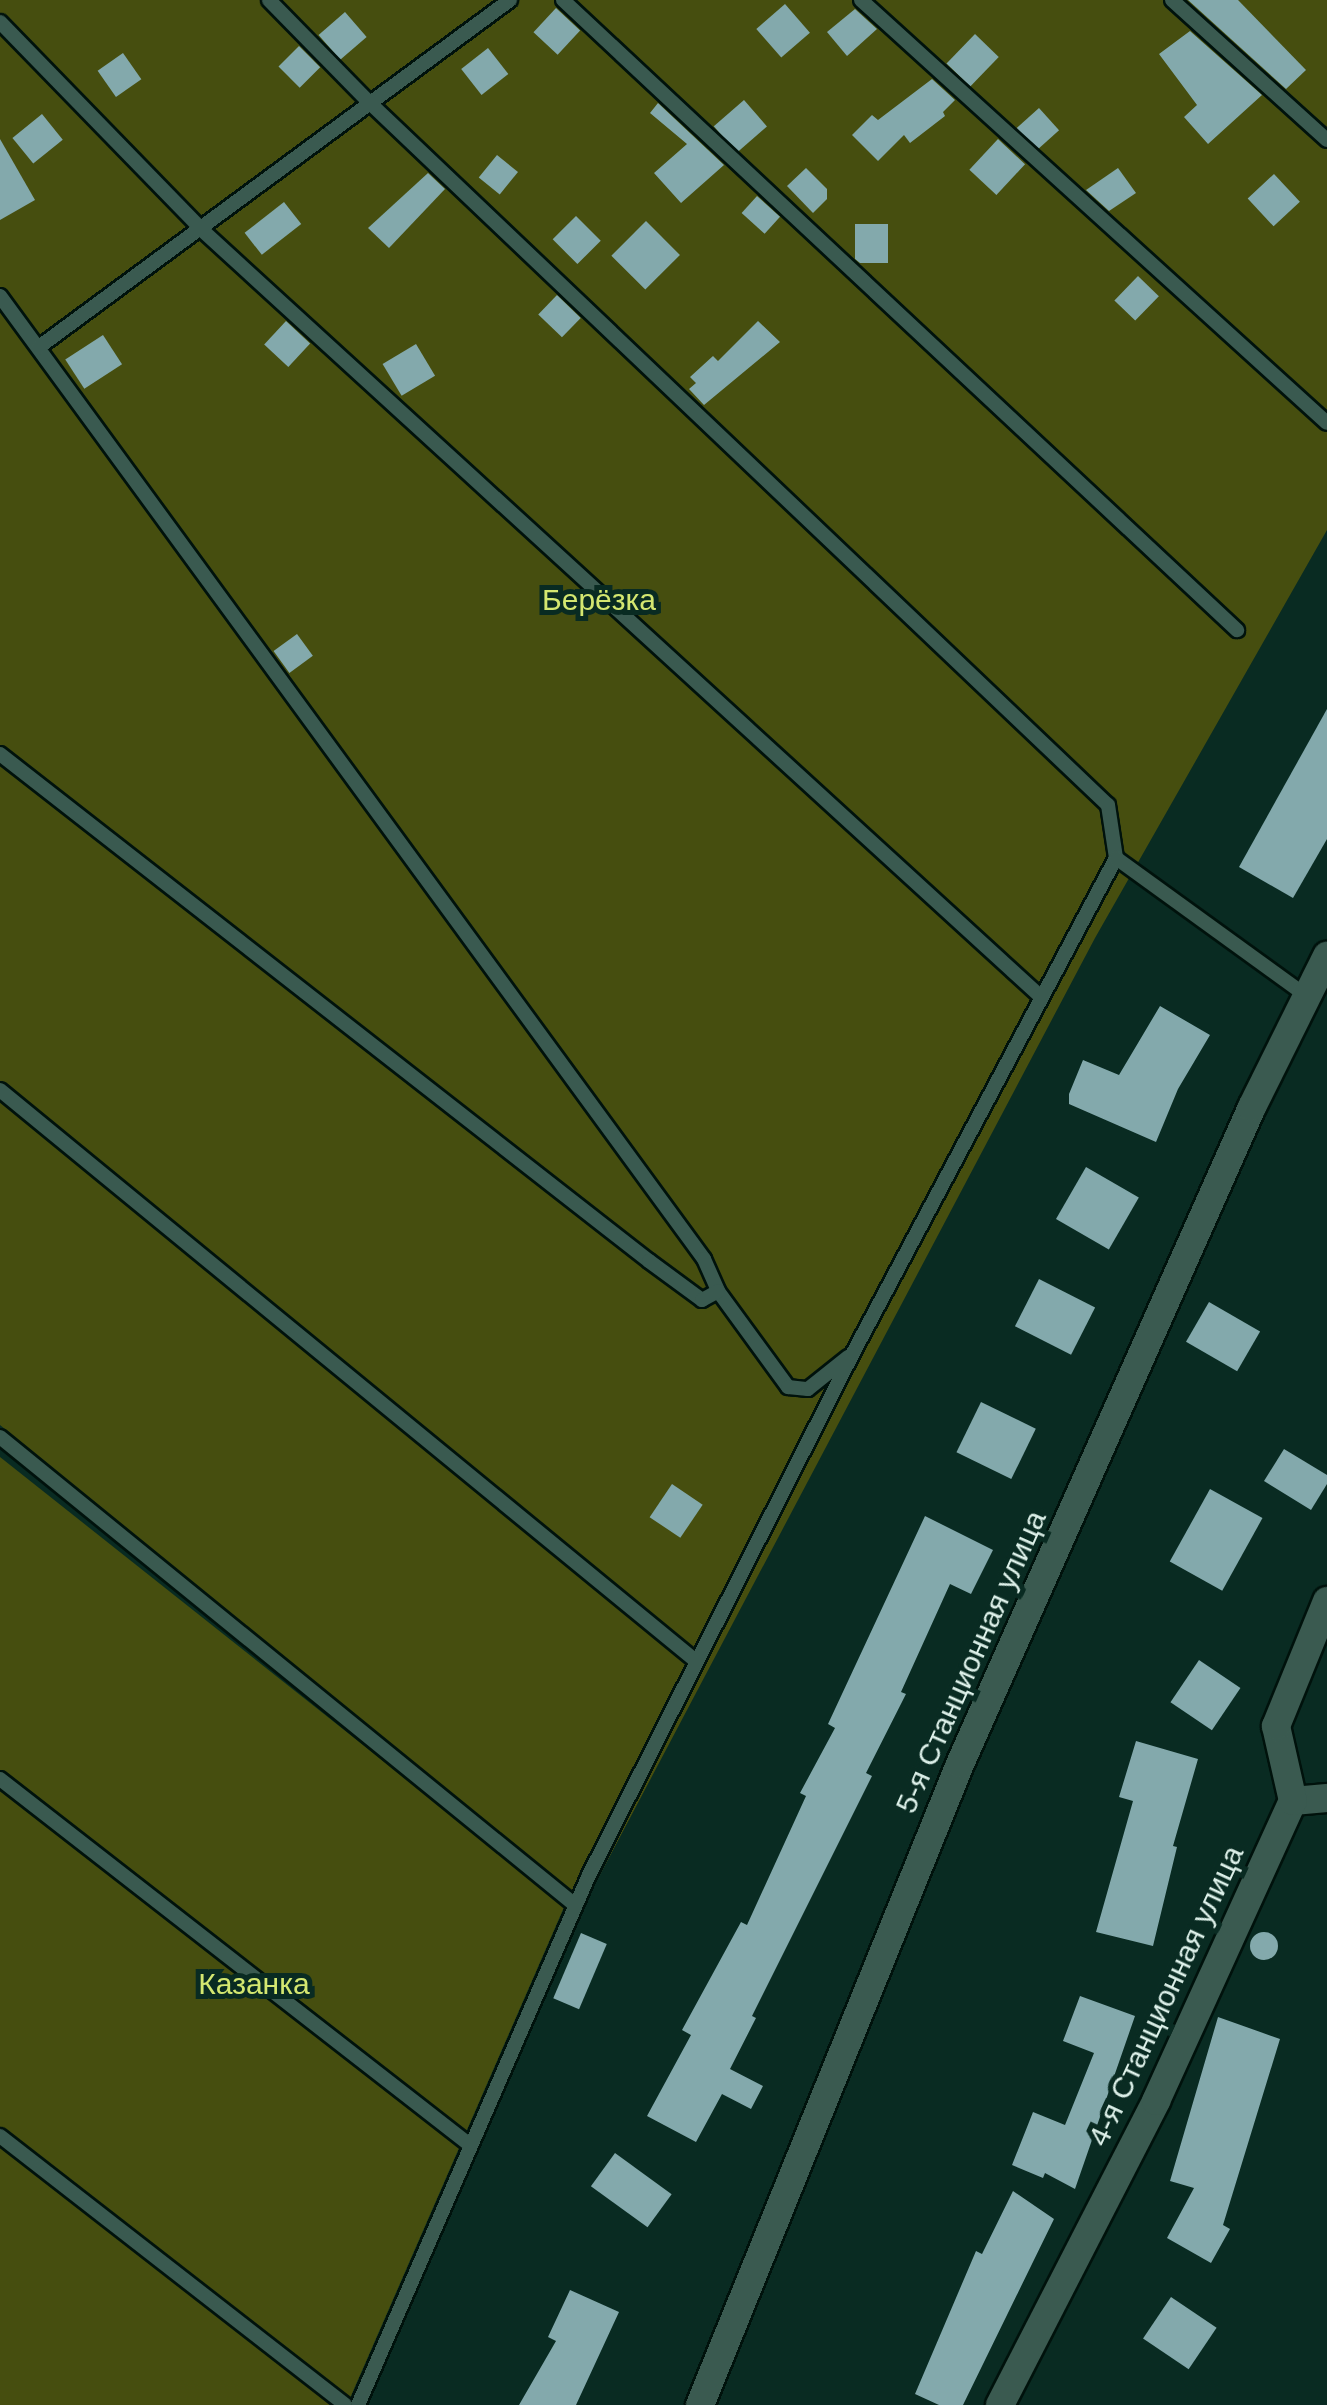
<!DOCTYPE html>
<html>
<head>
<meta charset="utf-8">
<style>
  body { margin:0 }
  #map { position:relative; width:1327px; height:2405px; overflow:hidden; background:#092b22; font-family:Helvetica,sans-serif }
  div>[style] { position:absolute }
  .green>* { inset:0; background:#464e0f }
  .building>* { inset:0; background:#83a9ac; transform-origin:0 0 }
  .round { border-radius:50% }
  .roads { filter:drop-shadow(2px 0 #00120c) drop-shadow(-2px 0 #00120c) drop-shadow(0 2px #00120c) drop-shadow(0 -2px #00120c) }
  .service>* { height:14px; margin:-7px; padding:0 7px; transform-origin:7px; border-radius:7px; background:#3a5a50 }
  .minor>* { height:28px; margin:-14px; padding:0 14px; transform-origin:14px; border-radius:14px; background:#3a5a50 }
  span { translate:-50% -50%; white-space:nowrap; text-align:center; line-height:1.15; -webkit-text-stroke:10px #092b22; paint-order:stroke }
  .park-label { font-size:30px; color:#d4e770 }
  .street-label { font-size:30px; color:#ddf0e9 }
</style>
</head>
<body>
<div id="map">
  <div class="green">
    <div style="clip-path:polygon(0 0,1327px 0,1327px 530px,1095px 938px,584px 1905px,0 1425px)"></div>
    <div style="clip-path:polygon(0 1457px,565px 1905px,347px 2405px,0 2405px)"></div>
  </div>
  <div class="building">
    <div style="clip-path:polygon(1188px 0,1238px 0,1306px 70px,1286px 89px)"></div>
    <div style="left:785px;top:4px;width:38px;height:38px;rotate:49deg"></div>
    <div style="left:556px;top:8px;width:33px;height:33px;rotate:43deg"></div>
    <div style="clip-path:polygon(855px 9px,877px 29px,847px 56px,827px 32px)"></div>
    <div style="left:345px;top:12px;width:33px;height:35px;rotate:49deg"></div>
    <div style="clip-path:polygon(1190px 31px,1262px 95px,1208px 144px,1184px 117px,1197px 105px,1159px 54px)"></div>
    <div style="left:975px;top:34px;width:33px;height:41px;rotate:44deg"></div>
    <div style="left:299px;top:46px;width:30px;height:29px;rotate:45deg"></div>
    <div style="left:488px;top:48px;width:33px;height:34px;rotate:52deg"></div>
    <div style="left:123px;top:53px;width:32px;height:31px;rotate:55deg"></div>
    <div style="clip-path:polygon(932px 79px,955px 100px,943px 112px,945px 116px,910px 143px,904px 135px,878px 161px,852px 135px,872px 115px,878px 120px)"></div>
    <div style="left:744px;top:100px;width:35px;height:40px;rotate:49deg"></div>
    <div style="clip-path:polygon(658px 103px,724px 165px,681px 203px,654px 173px,687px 144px,650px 113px)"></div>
    <div style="left:1039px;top:108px;width:30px;height:30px;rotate:48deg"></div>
    <div style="left:42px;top:114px;width:33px;height:38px;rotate:51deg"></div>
    <div style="clip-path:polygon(0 139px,35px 200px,0 220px)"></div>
    <div style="left:998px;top:139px;width:37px;height:42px;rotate:43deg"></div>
    <div style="left:497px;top:155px;width:27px;height:29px;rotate:39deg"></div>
    <div style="clip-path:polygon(806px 168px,827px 189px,827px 199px,813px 213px,787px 186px)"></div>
    <div style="clip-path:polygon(1118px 168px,1136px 193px,1109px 211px,1086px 190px)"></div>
    <div style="clip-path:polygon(428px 173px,445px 189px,389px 248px,368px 228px)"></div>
    <div style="left:1274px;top:174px;width:38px;height:36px;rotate:47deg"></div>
    <div style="left:757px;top:196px;width:31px;height:23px;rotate:42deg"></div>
    <div style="left:284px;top:202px;width:28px;height:50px;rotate:52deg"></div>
    <div style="left:576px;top:216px;width:35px;height:33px;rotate:45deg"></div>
    <div style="left:646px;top:221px;width:48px;height:49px;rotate:45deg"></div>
    <div style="clip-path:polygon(855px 224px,888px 224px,888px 263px,860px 263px,855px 259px)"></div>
    <div style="left:1138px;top:276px;width:29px;height:34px;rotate:44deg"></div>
    <div style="left:557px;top:295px;width:33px;height:27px;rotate:44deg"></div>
    <div style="left:286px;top:321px;width:33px;height:32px;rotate:43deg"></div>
    <div style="clip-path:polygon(758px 321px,780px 342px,704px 405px,689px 389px,696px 383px,690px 377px,713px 356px,718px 361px)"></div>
    <div style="left:103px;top:335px;width:35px;height:45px;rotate:57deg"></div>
    <div style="left:416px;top:344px;width:37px;height:39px;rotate:59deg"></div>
    <div style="left:297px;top:634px;width:27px;height:29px;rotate:54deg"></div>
    <div style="clip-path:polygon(1327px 709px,1327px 839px,1293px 898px,1239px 867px)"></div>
    <div style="clip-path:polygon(1160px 1006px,1210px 1035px,1178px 1089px,1156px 1142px,1069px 1104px,1069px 1094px,1083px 1060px,1119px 1075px)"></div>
    <div style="left:1086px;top:1167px;width:61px;height:60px;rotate:30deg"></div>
    <div style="left:1039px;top:1279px;width:63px;height:53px;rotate:27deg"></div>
    <div style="left:1209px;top:1302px;width:59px;height:46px;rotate:30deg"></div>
    <div style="left:981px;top:1402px;width:61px;height:56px;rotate:26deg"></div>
    <div style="clip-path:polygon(1284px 1449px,1327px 1475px,1327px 1484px,1311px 1510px,1264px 1481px)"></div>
    <div style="left:672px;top:1484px;width:37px;height:40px;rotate:34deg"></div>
    <div style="left:1210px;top:1489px;width:60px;height:83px;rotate:29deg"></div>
    <div style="clip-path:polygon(925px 1516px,993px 1550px,971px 1594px,950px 1584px,901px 1692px,906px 1694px,866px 1773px,872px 1776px,752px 2016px,756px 2018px,730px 2069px,763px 2086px,751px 2109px,722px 2094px,696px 2142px,647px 2116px,691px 2035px,682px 2030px,741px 1922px,747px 1925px,806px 1796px,800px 1793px,835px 1728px,828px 1724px)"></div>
    <div style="left:1199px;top:1660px;width:50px;height:51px;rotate:34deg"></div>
    <div style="clip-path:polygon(1136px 1741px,1198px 1759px,1173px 1846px,1177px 1847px,1153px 1946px,1096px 1932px,1133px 1801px,1119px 1797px)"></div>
    <div class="round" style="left:1250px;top:1932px;width:28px;height:28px"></div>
    <div style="left:581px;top:1933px;width:28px;height:71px;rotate:23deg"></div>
    <div style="clip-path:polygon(1080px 1996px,1135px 2016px,1075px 2189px,1045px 2173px,1043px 2178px,1012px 2165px,1033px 2112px,1065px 2125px,1094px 2053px,1063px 2041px)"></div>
    <div style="clip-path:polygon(1218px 2017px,1280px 2039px,1223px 2225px,1230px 2229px,1211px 2263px,1167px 2238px,1194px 2188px,1170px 2181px)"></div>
    <div style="left:615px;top:2153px;width:70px;height:41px;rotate:36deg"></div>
    <div style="clip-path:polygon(1013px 2191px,1054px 2219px,963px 2405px,939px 2405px,915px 2394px,976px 2251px,982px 2254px)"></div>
    <div style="clip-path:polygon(570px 2290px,619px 2312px,576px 2405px,519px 2405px,556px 2341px,548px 2337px)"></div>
    <div style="left:1171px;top:2297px;width:55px;height:50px;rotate:34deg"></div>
  </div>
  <div class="roads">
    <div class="service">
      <div style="left:269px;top:0;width:146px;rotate:45.6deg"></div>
      <div style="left:371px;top:104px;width:1017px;rotate:43.57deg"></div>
      <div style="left:1108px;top:805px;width:54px;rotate:81.4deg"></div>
      <div style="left:563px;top:0;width:923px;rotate:43.07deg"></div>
      <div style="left:861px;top:0;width:629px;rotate:42.23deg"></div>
      <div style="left:1172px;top:0;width:209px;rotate:42.1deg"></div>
      <div style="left:0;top:22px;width:290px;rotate:45.8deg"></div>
      <div style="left:202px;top:230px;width:1134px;rotate:42.43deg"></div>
      <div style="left:0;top:296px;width:1193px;rotate:53.83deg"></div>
      <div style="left:704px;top:1259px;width:35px;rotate:66deg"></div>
      <div style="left:718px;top:1291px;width:119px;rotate:53.9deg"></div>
      <div style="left:788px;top:1387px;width:20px;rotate:6deg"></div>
      <div style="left:808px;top:1389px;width:51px;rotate:-38.7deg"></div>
      <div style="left:39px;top:347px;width:585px;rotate:-36.38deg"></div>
      <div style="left:0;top:754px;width:824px;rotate:38deg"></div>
      <div style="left:649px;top:1261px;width:66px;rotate:36.3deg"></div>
      <div style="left:702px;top:1300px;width:18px;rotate:-29deg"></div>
      <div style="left:0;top:1090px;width:900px;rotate:39.37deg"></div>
      <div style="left:0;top:1437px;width:741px;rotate:39.14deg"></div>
      <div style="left:0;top:1779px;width:596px;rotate:37.91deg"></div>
      <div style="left:0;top:2136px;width:437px;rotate:37.9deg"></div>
      <div style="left:358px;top:2405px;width:578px;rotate:-66.45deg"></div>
      <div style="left:589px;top:1875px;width:585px;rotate:-63.17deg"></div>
      <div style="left:853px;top:1353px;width:561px;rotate:-62.02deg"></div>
      <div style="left:1116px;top:858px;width:232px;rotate:35.9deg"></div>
    </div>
    <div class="minor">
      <div style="left:1293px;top:1801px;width:34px;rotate:-5deg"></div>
      <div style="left:700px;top:2405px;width:692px;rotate:-67.92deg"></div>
      <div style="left:960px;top:1764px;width:719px;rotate:-66.04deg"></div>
      <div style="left:1252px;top:1107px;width:169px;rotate:-63.6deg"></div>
      <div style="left:1000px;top:2405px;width:342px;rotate:-62.8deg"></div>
      <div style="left:1156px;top:2101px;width:330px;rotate:-65.5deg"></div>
      <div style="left:1293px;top:1801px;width:77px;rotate:-102.8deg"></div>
      <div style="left:1276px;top:1726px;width:135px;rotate:-67.8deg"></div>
    </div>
  </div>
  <div class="park-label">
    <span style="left:599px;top:600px">Берёзка</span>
    <span style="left:254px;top:1984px">Казанка</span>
  </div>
  <div class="street-label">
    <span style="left:971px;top:1662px;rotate:-66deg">5-я Станционная улица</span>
    <span style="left:1166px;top:1996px;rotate:-65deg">4-я Станционная улица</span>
  </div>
</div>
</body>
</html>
